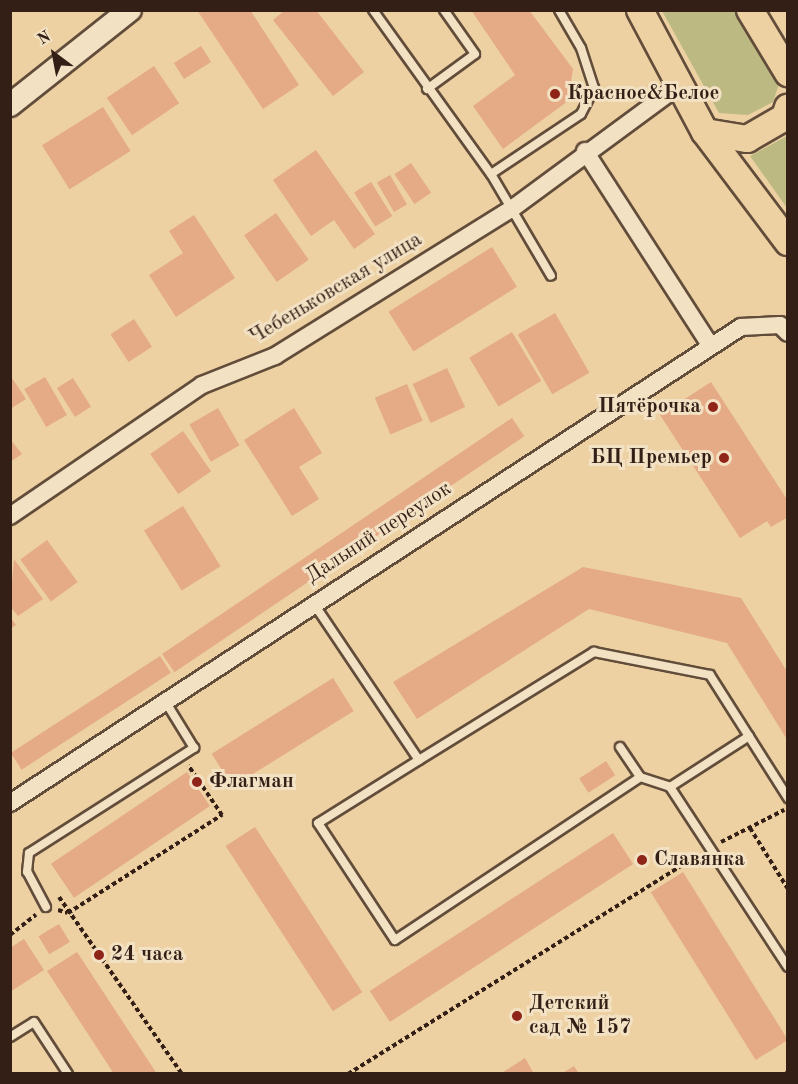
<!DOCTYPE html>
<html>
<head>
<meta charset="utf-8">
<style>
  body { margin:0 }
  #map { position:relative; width:798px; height:1084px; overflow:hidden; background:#edd1a2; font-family:"Old Standard TT",serif }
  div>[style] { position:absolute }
  .green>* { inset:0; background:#bcba82 }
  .building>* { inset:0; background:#e4ab86; transform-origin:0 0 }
  .path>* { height:4px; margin-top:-2px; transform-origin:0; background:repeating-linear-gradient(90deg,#341f17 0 4.5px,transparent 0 7.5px) }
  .roads { filter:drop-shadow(2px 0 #624c3a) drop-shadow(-2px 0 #624c3a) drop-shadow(0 2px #624c3a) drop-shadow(0 -2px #624c3a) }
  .service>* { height:8px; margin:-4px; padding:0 4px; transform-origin:4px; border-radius:4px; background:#f3e1c3 }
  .minor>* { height:16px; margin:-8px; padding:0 8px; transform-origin:8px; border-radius:8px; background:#f3e1c3 }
  .secondary>* { height:22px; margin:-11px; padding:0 11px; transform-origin:11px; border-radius:11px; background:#f3e1c3 }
  .primary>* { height:26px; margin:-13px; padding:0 13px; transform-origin:13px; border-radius:13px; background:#edd1a2 }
  .dots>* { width:16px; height:16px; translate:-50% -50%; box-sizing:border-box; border:3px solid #f3e1c3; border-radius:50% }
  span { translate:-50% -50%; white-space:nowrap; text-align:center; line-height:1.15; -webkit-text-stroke:6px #f3e1c3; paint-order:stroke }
  .poi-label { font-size:21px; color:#341f17; font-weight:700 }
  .left { translate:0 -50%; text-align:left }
  .right { translate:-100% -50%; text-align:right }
  .street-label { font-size:21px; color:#341f17 }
  .frame { position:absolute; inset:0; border:12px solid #341f17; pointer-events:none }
  .north { position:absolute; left:24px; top:24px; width:60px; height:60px; -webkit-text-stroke:4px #f3e1c3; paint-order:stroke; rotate:328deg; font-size:16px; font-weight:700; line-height:24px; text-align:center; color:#341f17 }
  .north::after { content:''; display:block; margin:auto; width:21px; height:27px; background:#341f17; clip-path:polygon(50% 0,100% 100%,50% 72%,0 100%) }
</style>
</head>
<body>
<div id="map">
  <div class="green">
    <div style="clip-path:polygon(662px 11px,736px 11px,773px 63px,779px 84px,773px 102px,748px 115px,719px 113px)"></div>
    <div style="clip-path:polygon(787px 136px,787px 208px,750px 156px)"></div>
  </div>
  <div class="building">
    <div style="clip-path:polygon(197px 10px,250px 10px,299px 85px,263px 109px)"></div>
    <div style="clip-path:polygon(285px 10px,316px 10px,364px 72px,333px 96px,273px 20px)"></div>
    <div style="clip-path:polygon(471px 10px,529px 10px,573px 69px,568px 101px,503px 149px,473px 106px,515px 75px)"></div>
    <div style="left:201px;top:46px;width:19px;height:32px;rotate:58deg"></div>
    <div style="left:154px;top:66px;width:45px;height:57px;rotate:56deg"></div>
    <div style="left:103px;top:107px;width:52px;height:72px;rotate:58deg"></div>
    <div style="clip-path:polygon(316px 150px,375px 234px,354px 249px,334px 220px,311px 236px,273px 180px)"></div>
    <div style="left:411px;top:163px;width:36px;height:20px;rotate:56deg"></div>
    <div style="left:390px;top:175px;width:34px;height:15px;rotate:60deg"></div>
    <div style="left:371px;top:182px;width:40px;height:20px;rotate:58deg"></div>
    <div style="left:276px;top:213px;width:57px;height:39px;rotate:55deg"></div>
    <div style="clip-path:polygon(194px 215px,235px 278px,176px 317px,149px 275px,183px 253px,169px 231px)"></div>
    <div style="left:492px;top:247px;width:47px;height:122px;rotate:58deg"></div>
    <div style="left:555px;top:313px;width:69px;height:43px;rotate:60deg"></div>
    <div style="left:134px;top:319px;width:33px;height:28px;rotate:57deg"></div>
    <div style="left:512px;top:332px;width:57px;height:50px;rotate:59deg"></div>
    <div style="left:447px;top:368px;width:43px;height:38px;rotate:65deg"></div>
    <div style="clip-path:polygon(10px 375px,26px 399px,10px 409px)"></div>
    <div style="left:45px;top:377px;width:44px;height:24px;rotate:60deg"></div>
    <div style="left:73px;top:378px;width:34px;height:19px;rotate:58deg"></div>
    <div style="clip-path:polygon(711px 382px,788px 501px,788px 517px,771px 527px,767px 521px,740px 538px,660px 415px)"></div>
    <div style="left:407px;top:384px;width:40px;height:35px;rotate:67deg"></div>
    <div style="left:218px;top:408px;width:43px;height:33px;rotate:60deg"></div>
    <div style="clip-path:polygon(294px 408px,322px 453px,299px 467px,319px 499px,292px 516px,244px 440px)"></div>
    <div style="left:512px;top:418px;width:22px;height:422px;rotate:56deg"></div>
    <div style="left:183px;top:431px;width:49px;height:40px;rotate:55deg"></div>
    <div style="clip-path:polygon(10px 439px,22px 454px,10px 462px)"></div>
    <div style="left:183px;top:506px;width:71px;height:46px;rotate:58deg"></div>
    <div style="left:47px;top:540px;width:52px;height:33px;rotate:54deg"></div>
    <div style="clip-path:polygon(14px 559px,43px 599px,18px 616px,10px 606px)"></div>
    <div style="clip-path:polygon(583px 567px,741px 598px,788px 673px,788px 741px,727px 643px,589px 609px,417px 719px,393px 682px)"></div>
    <div style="clip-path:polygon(10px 617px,16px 625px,10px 629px)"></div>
    <div style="left:160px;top:656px;width:20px;height:178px;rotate:57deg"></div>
    <div style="left:333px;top:678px;width:39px;height:143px;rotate:58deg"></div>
    <div style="left:606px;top:761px;width:17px;height:32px;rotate:57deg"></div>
    <div style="left:187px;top:772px;width:41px;height:164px;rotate:56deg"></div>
    <div style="left:255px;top:827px;width:197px;height:35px;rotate:57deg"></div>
    <div style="left:613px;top:833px;width:37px;height:290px;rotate:57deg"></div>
    <div style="left:683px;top:872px;width:198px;height:38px;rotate:58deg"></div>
    <div style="left:59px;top:924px;width:21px;height:24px;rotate:59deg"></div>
    <div style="clip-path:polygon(24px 939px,44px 970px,10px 992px,10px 948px)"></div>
    <div style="clip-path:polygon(77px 952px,157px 1074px,114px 1074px,47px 971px)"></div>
    <div style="clip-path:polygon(525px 1058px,534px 1074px,500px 1074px)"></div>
    <div style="clip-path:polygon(574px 1066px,579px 1074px,561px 1074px)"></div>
  </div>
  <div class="path">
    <div style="left:750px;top:828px;width:72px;rotate:58.1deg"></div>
    <div style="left:721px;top:842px;width:71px;rotate:-26.9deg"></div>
    <div style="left:59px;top:897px;width:216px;rotate:55.2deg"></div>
    <div style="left:58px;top:910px;width:10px;rotate:17deg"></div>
    <div style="left:68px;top:913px;width:183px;rotate:-32.5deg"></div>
    <div style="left:222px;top:815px;width:60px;rotate:-124.2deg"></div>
    <div style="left:10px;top:935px;width:33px;rotate:-38deg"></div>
    <div style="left:348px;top:1074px;width:414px;rotate:-32deg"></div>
    <div style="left:786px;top:1074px;width:4px;rotate:-56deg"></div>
  </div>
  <div class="roads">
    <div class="service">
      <div style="left:373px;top:10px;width:202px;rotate:54.3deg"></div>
      <div style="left:491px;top:174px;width:118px;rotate:59.5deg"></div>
      <div style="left:427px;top:89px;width:59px;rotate:-36.1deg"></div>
      <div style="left:475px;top:54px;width:54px;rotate:-125.2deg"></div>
      <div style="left:491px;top:174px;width:108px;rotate:-33.7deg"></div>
      <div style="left:581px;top:114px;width:29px;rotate:-63deg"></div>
      <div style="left:594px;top:88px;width:42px;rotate:-108deg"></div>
      <div style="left:581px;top:48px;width:44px;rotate:-120.1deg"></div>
      <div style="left:314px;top:604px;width:188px;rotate:56.1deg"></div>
      <div style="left:419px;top:760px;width:206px;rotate:-31.7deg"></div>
      <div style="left:594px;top:652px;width:118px;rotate:11.2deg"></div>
      <div style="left:710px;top:675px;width:146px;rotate:57.6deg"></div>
      <div style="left:620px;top:747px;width:36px;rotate:56deg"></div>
      <div style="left:419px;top:760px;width:119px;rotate:148deg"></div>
      <div style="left:318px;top:823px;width:140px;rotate:56.7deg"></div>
      <div style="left:395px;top:940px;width:294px;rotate:-33.6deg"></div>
      <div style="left:640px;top:777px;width:32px;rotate:18deg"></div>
      <div style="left:670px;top:787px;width:215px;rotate:56.8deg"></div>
      <div style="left:670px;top:787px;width:94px;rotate:-32.8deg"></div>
      <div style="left:46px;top:907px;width:40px;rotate:-118deg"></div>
      <div style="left:27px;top:872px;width:19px;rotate:-84deg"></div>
      <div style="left:29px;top:853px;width:196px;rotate:-32.5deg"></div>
      <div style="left:194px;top:748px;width:55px;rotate:-121.7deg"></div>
      <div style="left:10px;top:1037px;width:28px;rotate:-32deg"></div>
      <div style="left:34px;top:1022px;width:62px;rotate:56.8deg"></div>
    </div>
    <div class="minor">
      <div style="left:585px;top:151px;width:231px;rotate:57.2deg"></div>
      <div style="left:10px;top:516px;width:232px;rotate:-34.3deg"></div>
      <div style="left:202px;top:385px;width:79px;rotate:-21.7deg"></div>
      <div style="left:275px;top:356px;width:280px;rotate:-31.9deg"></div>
      <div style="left:513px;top:208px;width:204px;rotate:-36.4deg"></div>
      <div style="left:10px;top:803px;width:872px;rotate:-33.07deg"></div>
      <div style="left:741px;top:327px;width:39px;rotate:-3deg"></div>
      <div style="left:780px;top:325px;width:11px;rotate:45deg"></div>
    </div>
    <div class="secondary">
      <div style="left:10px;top:105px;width:153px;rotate:-38.4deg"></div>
    </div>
    <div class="primary">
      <div style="left:640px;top:10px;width:138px;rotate:62deg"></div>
      <div style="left:705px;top:132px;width:138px;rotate:53deg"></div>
      <div style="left:750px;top:10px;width:74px;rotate:58.9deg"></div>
      <div style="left:705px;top:132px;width:43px;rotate:9.5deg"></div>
      <div style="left:747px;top:139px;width:44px;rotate:-30.1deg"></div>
      <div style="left:785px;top:117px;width:10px;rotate:-73deg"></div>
    </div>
  </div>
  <div class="dots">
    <div style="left:555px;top:94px;background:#8f2418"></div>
    <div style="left:713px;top:407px;background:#8f2418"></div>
    <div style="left:724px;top:458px;background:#8f2418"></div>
    <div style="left:197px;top:782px;background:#8f2418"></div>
    <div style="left:642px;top:860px;background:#8f2418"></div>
    <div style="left:99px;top:955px;background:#8f2418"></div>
    <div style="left:517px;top:1016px;background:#8f2418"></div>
  </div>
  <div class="poi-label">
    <span class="left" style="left:567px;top:94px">Красное&amp;Белое</span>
    <span class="right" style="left:701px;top:407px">Пятёрочка</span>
    <span class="right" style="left:712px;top:458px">БЦ Премьер</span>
    <span class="left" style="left:209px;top:782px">Флагман</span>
    <span class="left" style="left:654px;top:860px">Славянка</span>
    <span class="left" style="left:111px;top:955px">24 часа</span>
    <span class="left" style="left:529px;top:1016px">Детский<br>сад № 157</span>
  </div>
  <div class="street-label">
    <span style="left:336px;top:289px;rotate:-31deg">Чебеньковская улица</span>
    <span style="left:379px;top:533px;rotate:-33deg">Дальний переулок</span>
  </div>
  <div class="frame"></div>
  <div class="north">N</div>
</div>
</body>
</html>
